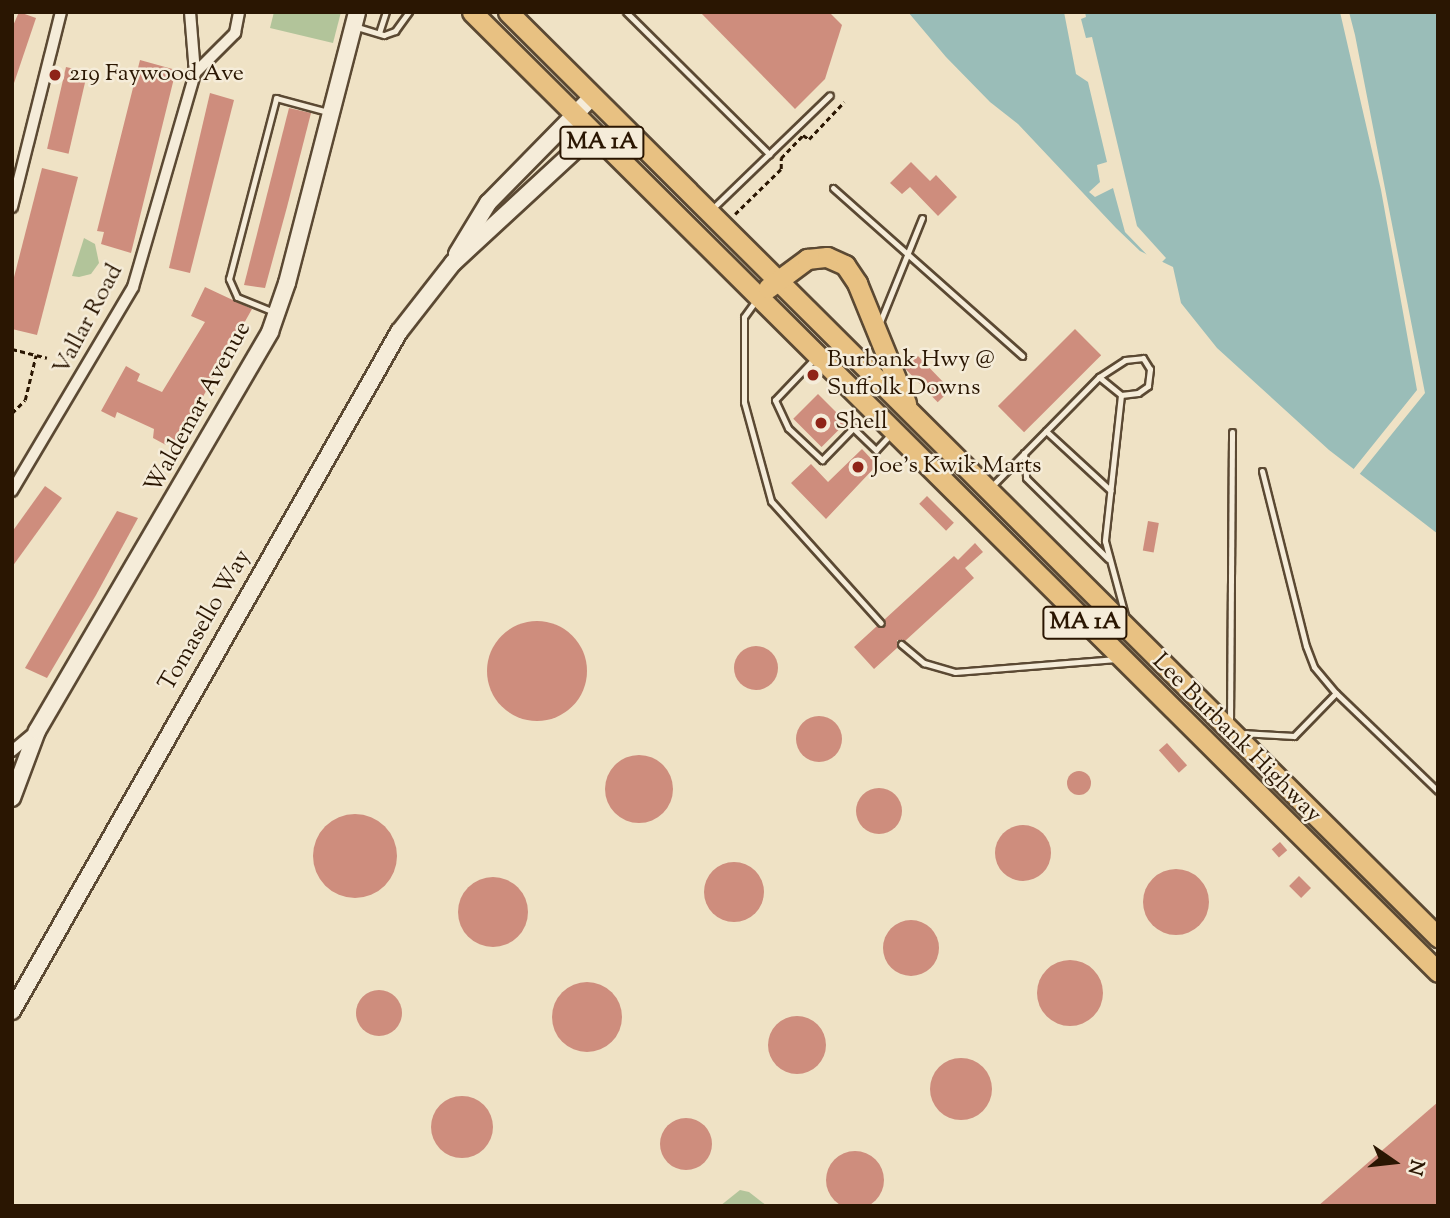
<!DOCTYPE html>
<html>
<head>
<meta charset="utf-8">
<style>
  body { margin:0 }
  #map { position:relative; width:1450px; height:1218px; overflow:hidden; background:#efe2c5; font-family:"Sorts Mill Goudy",serif }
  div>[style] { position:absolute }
  .green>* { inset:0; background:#b2c49a }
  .water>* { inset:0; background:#9abdb8 }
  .pier>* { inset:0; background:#efe2c5 }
  .building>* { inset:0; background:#ce8d7d; transform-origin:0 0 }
  .round { border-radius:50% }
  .path>* { height:2.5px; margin-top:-1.25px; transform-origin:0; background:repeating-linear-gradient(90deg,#2a1602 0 5px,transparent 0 8.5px) }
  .roads { filter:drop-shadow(2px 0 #5b4933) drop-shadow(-2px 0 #5b4933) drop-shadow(0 2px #5b4933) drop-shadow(0 -2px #5b4933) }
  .lane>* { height:5px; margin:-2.5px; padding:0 2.5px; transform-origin:2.5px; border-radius:2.5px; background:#f5ecd9 }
  .street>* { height:10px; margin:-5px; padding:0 5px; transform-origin:5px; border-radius:5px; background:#f5ecd9 }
  .secondary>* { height:16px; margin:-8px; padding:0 8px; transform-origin:8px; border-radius:8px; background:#f5ecd9 }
  .highway>* { height:19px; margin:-9.5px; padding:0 9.5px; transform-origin:9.5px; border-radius:9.5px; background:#e8c182 }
  .dots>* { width:19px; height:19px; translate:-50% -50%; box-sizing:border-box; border:4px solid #f5ecd9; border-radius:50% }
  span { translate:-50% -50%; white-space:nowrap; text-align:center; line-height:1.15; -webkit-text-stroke:5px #f5ecd9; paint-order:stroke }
  .shield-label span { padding:2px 5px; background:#f5ecd9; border:2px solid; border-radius:5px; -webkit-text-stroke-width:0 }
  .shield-label { font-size:23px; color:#2a1602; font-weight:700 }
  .poi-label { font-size:24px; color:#2a1602 }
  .left { translate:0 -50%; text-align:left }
  .street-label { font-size:24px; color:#2a1602 }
  .frame { position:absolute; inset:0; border:14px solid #2a1602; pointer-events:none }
  .north { position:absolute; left:1359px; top:1127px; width:70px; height:70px; -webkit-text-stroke:5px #f5ecd9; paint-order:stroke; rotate:104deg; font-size:19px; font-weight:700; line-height:28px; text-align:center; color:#2a1602 }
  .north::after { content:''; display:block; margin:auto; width:24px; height:32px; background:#2a1602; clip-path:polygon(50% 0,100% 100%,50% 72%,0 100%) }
</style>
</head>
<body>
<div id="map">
  <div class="green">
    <div style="clip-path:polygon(274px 12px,341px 12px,333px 43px,270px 28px)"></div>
    <div style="clip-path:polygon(84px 238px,95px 244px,99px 263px,91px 274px,79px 277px,72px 276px)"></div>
    <div style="clip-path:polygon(740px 1190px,749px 1192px,767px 1206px,720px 1206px)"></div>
  </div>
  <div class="water">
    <div style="clip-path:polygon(908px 12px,1438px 12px,1438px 534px,1329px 450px,1217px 348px,1181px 303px,1173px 267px,1140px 251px,1116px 228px,1018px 124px,990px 102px,946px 57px)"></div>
  </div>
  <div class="pier">
    <div style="clip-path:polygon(1064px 12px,1085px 12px,1086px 17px,1081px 19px,1086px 38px,1092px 37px,1137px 226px,1166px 258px,1162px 262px,1169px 269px,1152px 260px,1125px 232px,1113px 188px,1095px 197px,1089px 192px,1100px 182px,1097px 165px,1107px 162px,1088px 82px,1076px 74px)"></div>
    <div style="clip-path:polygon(1340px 12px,1349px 12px,1355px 35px,1425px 393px,1358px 476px,1352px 471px,1417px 390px,1381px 190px)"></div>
  </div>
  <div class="building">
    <div style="clip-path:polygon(19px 12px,36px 18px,12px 89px,12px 28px)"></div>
    <div style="clip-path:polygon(700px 12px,829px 12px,842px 25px,825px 79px,795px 109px)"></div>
    <div style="clip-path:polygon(140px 60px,176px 70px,131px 253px,101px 244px,104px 232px,97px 231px)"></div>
    <div style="left:66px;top:67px;width:22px;height:84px;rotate:13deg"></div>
    <div style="clip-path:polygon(210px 93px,234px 100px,190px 273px,169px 268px)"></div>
    <div style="clip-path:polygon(289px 108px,311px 113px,287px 207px,265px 288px,244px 285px)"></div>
    <div style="clip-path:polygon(911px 162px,930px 181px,936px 175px,957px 197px,938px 216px,910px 187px,902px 194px,890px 183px)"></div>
    <div style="clip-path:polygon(42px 168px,78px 177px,37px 335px,12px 329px,12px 285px)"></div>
    <div style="clip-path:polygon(205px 287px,252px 309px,177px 443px,169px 439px,166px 445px,153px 438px,154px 429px,117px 412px,115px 418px,101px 411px,126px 366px,140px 374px,137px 381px,162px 392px,205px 322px,191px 316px)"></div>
    <div style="left:1075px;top:329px;width:37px;height:109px;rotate:45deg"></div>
    <div style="left:918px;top:356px;width:47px;height:18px;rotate:46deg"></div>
    <div style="left:818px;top:394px;width:40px;height:35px;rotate:45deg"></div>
    <div style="clip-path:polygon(862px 449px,877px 465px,826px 519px,791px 483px,811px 464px,828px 482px)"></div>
    <div style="clip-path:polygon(45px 486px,62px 498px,12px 567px,12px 532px)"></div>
    <div style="left:927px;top:496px;width:38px;height:11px;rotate:45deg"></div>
    <div style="clip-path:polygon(117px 511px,138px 518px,96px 595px,47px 678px,25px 668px)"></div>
    <div style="left:1148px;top:521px;width:11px;height:30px;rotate:10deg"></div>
    <div style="clip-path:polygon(975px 543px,983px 552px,965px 568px,974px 578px,905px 641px,897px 640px,897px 648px,874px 669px,854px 647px,877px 626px,884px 627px,885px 619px,954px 556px,958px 560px)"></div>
    <div class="round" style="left:487px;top:621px;width:100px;height:100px"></div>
    <div class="round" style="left:734px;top:646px;width:44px;height:44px"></div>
    <div class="round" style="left:796px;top:716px;width:46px;height:46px"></div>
    <div style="left:1167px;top:743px;width:30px;height:11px;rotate:48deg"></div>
    <div class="round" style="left:605px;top:755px;width:68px;height:68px"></div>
    <div class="round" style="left:1067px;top:771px;width:24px;height:24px"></div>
    <div class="round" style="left:856px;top:788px;width:46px;height:46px"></div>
    <div class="round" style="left:313px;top:814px;width:84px;height:84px"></div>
    <div class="round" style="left:995px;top:825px;width:56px;height:56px"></div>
    <div style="left:1280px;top:842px;width:11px;height:11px;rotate:49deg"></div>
    <div class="round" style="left:704px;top:862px;width:60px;height:60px"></div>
    <div class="round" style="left:1143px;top:869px;width:66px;height:66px"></div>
    <div style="left:1299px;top:876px;width:17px;height:14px;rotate:45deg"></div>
    <div class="round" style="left:458px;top:877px;width:70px;height:70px"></div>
    <div class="round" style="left:883px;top:920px;width:56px;height:56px"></div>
    <div class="round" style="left:1037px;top:960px;width:66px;height:66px"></div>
    <div class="round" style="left:552px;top:982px;width:70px;height:70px"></div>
    <div class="round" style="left:356px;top:990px;width:46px;height:46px"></div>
    <div class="round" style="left:768px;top:1016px;width:58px;height:58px"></div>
    <div class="round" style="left:930px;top:1058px;width:62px;height:62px"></div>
    <div class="round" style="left:431px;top:1096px;width:62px;height:62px"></div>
    <div style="clip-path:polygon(1438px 1102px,1438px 1206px,1318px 1206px)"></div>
    <div class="round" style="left:660px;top:1118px;width:52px;height:52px"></div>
    <div class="round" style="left:826px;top:1151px;width:58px;height:58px"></div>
  </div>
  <div class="path">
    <div style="left:735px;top:214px;width:64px;rotate:-44.4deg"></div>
    <div style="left:781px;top:169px;width:11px;rotate:-90deg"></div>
    <div style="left:781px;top:158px;width:32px;rotate:-46deg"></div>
    <div style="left:803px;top:135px;width:7px;rotate:34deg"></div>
    <div style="left:809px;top:139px;width:51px;rotate:-46.6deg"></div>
    <div style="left:12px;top:349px;width:36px;rotate:14deg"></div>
    <div style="left:12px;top:413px;width:18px;rotate:-45deg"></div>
    <div style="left:25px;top:400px;width:46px;rotate:-76.3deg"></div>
  </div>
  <div class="roads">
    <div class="lane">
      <div style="left:626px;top:12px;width:202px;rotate:44.8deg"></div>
      <div style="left:357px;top:27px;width:28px;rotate:17deg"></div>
      <div style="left:384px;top:35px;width:12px;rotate:-20deg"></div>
      <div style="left:395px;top:31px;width:24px;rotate:-54deg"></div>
      <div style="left:379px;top:33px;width:22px;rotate:-72deg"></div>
      <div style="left:833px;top:188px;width:253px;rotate:41.6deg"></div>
      <div style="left:711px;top:210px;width:165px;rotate:-44deg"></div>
      <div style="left:757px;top:299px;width:22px;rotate:126deg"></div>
      <div style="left:744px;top:317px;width:85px;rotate:90deg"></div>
      <div style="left:744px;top:402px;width:103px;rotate:74.7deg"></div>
      <div style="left:771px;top:501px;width:164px;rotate:48deg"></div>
      <div style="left:274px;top:312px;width:40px;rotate:-158deg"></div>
      <div style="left:237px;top:297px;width:20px;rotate:-114deg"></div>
      <div style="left:229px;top:279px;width:187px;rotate:-75.4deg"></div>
      <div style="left:276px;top:98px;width:54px;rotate:15.1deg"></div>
      <div style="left:880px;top:322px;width:112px;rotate:-68deg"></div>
      <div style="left:815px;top:358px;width:58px;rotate:133.6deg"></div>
      <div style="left:775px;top:400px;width:31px;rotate:65deg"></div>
      <div style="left:788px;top:428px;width:47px;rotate:43.3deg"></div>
      <div style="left:822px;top:460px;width:45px;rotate:-45.9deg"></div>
      <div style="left:853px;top:428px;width:32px;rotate:44deg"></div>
      <div style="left:876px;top:450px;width:21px;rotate:-47deg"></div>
      <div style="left:1099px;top:377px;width:28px;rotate:39deg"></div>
      <div style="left:1121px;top:395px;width:147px;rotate:96.3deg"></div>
      <div style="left:1105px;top:541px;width:77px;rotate:74.9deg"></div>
      <div style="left:1046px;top:431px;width:88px;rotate:42.7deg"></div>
      <div style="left:1024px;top:453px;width:25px;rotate:85deg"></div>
      <div style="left:1026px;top:478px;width:115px;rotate:44.6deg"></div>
      <div style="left:1262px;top:471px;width:180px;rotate:75.9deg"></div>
      <div style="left:1306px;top:646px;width:22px;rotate:69deg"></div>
      <div style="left:1314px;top:667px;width:34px;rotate:50deg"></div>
      <div style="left:992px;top:486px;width:153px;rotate:-45.5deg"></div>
      <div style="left:1099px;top:377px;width:31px;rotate:-33deg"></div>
      <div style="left:1125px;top:360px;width:18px;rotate:-6deg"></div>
      <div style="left:1143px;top:358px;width:13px;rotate:58deg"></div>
      <div style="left:1150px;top:369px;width:17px;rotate:97deg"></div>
      <div style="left:1148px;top:386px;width:12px;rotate:145deg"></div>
      <div style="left:1138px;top:393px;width:17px;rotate:173deg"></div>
      <div style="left:901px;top:644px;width:30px;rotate:40deg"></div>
      <div style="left:924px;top:663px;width:32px;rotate:16deg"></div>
      <div style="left:955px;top:672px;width:162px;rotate:-4.6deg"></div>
      <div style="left:1230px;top:723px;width:291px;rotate:-89.6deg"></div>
      <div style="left:1241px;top:733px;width:53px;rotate:3.2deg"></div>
      <div style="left:1294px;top:736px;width:60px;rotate:-45.7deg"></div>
      <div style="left:1336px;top:693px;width:141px;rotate:43.9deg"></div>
    </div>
    <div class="street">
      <div style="left:190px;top:12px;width:61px;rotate:85.3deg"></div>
      <div style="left:195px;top:73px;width:57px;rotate:-45deg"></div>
      <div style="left:235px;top:33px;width:21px;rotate:-79deg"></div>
      <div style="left:12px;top:207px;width:201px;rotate:-75.9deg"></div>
      <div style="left:12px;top:491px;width:237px;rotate:-59.3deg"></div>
      <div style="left:133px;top:287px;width:223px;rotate:-73.8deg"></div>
      <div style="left:12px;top:751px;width:30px;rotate:-40deg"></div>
    </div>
    <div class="secondary">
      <div style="left:457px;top:254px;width:60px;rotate:-58.7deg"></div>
      <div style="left:488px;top:203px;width:148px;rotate:-45.5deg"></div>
      <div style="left:12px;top:798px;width:72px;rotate:-69.5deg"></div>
      <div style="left:37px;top:731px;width:462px;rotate:-59.7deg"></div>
      <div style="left:270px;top:332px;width:52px;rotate:-70.9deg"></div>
      <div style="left:287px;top:283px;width:280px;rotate:-75.5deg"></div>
      <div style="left:12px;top:1011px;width:782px;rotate:-60.32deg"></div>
      <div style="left:399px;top:332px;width:88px;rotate:-52deg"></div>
      <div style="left:453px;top:263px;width:190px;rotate:-42.7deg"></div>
    </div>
    <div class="highway">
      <div style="left:472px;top:12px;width:1362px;rotate:44.82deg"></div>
      <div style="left:508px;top:12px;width:1312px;rotate:44.85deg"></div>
      <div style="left:768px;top:288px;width:49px;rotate:-36.6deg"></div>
      <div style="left:807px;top:259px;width:20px;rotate:-6deg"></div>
      <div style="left:827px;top:257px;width:20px;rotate:24deg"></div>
      <div style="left:845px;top:265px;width:22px;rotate:56deg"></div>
      <div style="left:857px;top:283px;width:130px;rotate:67.8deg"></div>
    </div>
  </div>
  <div class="dots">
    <div style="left:55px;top:75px;background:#8f2418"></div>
    <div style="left:813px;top:375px;background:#8f2418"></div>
    <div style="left:821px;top:423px;background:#8f2418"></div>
    <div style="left:858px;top:467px;background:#8f2418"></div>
  </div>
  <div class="shield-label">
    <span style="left:602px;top:143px">MA 1A</span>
    <span style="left:1085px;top:623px">MA 1A</span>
  </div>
  <div class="poi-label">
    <span class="left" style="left:69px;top:75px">219 Faywood Ave</span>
    <span class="left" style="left:827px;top:375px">Burbank Hwy @<br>Suffolk Downs</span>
    <span class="left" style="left:835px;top:423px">Shell</span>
    <span class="left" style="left:872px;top:467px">Joe's Kwik Marts</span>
  </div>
  <div class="street-label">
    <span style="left:89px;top:320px;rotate:-62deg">Vallar Road</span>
    <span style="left:199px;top:408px;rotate:-61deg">Waldemar Avenue</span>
    <span style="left:206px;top:621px;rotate:-60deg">Tomasello Way</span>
    <span style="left:1236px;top:739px;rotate:45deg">Lee Burbank Highway</span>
  </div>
  <div class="frame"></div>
  <div class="north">N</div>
</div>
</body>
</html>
